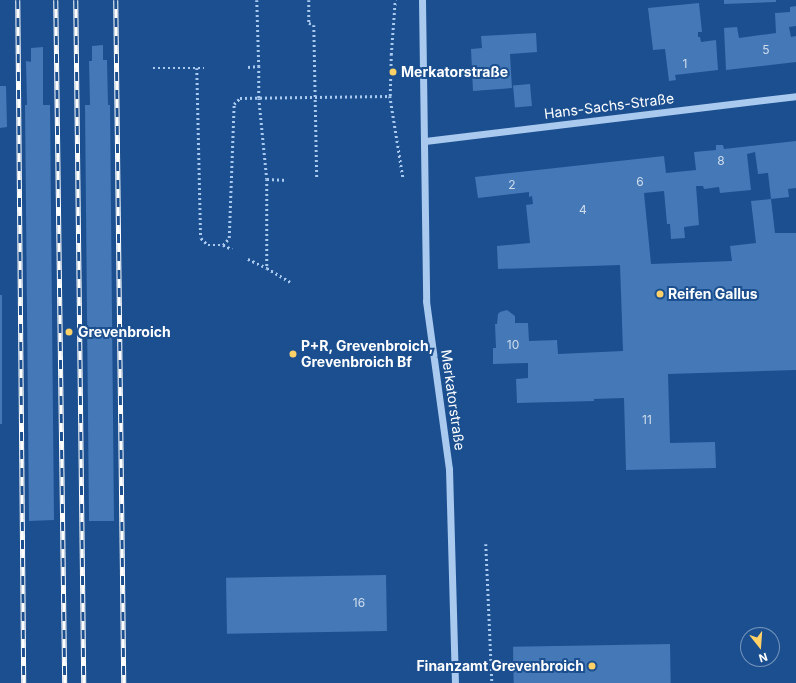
<!DOCTYPE html>
<html>
<head>
<meta charset="utf-8">
<style>
  body { margin:0 }
  #map { position:relative; width:796px; height:683px; overflow:hidden; background:#1b4f8f; font-family:Inter,sans-serif }
  div>[style] { position:absolute }
  .building>* { inset:0; background:#4478b7; transform-origin:0 0 }
  .path>* { height:2.5px; margin-top:-1.25px; transform-origin:0; background:repeating-linear-gradient(90deg,#a9c9ee 0 2px,transparent 0 5px) }
  .minor>* { height:7px; margin:-3.5px; padding:0 3.5px; transform-origin:3.5px; border-radius:3.5px; background:#a9c9ee }
  .rail>* { height:4.5px; margin-top:-2.25px; transform-origin:0; background:repeating-linear-gradient(90deg,#1b4f8f 0 9px,#fff 0 18px); box-sizing:border-box; border-block:1px solid #fff }
  .dots>* { width:11px; height:11px; translate:-50% -50%; box-sizing:border-box; border:2px solid #1b4f8f; border-radius:50% }
  span { translate:-50% -50%; white-space:nowrap; text-align:center; line-height:1.15; -webkit-text-stroke:4px #1b4f8f; paint-order:stroke }
  .number-label { font-size:12px; color:#d0dded }
  .number-label span { -webkit-text-stroke-width:0 }
  .poi-label { font-size:14px; color:#fff; font-weight:700 }
  .left { translate:0 -50%; text-align:left }
  .right { translate:-100% -50%; text-align:right }
  .street-label { font-size:14px; color:#fff }
  .north { position:absolute; left:740px; top:627px; width:40px; height:40px; box-sizing:border-box; background:#1b4f8f; border:1px solid #7695bc; border-radius:50%; rotate:163deg; font-size:11px; font-weight:700; line-height:16px; text-align:center; color:#fff }
  .north::after { content:''; display:block; margin:auto; width:14px; height:18px; background:#ffd166; clip-path:polygon(50% 0,100% 100%,50% 72%,0 100%) }
</style>
</head>
<body>
<div id="map">
  <div class="building">
    <div style="clip-path:polygon(724px 0,776px 0,776px 2px,724px 4px)"></div>
    <div style="clip-path:polygon(699px 3px,702px 32px,698px 32px,698px 37px,700px 37px,701px 42px,716px 40px,718px 70px,675px 75px,676px 80px,669px 81px,665px 49px,653px 50px,648px 8px)"></div>
    <div style="clip-path:polygon(796px 6px,796px 26px,789px 27px,791px 37px,796px 36px,796px 62px,726px 70px,724px 28px,737px 27px,739px 38px,776px 33px,775px 13px,790px 12px,790px 7px)"></div>
    <div style="clip-path:polygon(536px 33px,537px 52px,510px 54px,512px 88px,473px 91px,471px 49px,482px 48px,481px 36px)"></div>
    <div style="clip-path:polygon(103px 45px,103px 60px,107px 60px,108px 105px,110px 105px,114px 521px,89px 521px,85px 105px,90px 105px,89px 61px,92px 61px,92px 46px)"></div>
    <div style="clip-path:polygon(43px 47px,43px 105px,50px 105px,54px 520px,29px 521px,25px 105px,27px 105px,26px 61px,31px 62px,31px 48px)"></div>
    <div style="left:530px;top:84px;width:22px;height:17px;rotate:85deg"></div>
    <div style="clip-path:polygon(0 86px,6px 86px,7px 127px,0 128px)"></div>
    <div style="clip-path:polygon(796px 141px,796px 188px,788px 189px,789px 197px,771px 199px,768px 173px,758px 174px,755px 152px,747px 154px,751px 190px,720px 193px,719px 187px,704px 189px,703px 186px,696px 186px,699px 225px,684px 227px,685px 238px,671px 239px,670px 224px,667px 224px,664px 191px,644px 193px,651px 264px,732px 261px,730px 246px,756px 243px,751px 201px,771px 199px,775px 233px,796px 233px,796px 370px,668px 374px,670px 443px,715px 442px,716px 468px,626px 470px,624px 398px,594px 399px,594px 401px,517px 403px,516px 379px,528px 378px,528px 363px,493px 364px,493px 348px,496px 348px,495px 324px,497px 324px,498px 314px,500px 312px,507px 310px,515px 316px,515px 323px,528px 323px,529px 341px,557px 340px,558px 354px,623px 351px,620px 265px,498px 269px,497px 246px,530px 243px,526px 205px,533px 204px,532px 196px,529px 197px,529px 192px,478px 198px,475px 177px,664px 156px,666px 173px,696px 170px,694px 152px,716px 150px,716px 145px,723px 145px,724px 149px)"></div>
    <div style="left:0;top:295px;width:2px;height:129px"></div>
    <div style="left:386px;top:575px;width:56px;height:160px;rotate:89deg"></div>
    <div style="left:670px;top:644px;width:39px;height:157px;rotate:89deg"></div>
  </div>
  <div class="path">
    <div style="left:257px;top:0;width:66px;rotate:88.3deg"></div>
    <div style="left:309px;top:0;width:23px;rotate:90deg"></div>
    <div style="left:309px;top:23px;width:5px;rotate:22deg"></div>
    <div style="left:314px;top:25px;width:154px;rotate:88.9deg"></div>
    <div style="left:248px;top:67px;width:11px;rotate:-5deg"></div>
    <div style="left:259px;top:66px;width:32px;rotate:90deg"></div>
    <div style="left:259px;top:98px;width:81px;rotate:84.4deg"></div>
    <div style="left:267px;top:179px;width:89px;rotate:90deg"></div>
    <div style="left:153px;top:68px;width:51px"></div>
    <div style="left:197px;top:68px;width:170px;rotate:88.7deg"></div>
    <div style="left:201px;top:238px;width:10px;rotate:45deg"></div>
    <div style="left:208px;top:245px;width:15px"></div>
    <div style="left:223px;top:245px;width:10px;rotate:24deg"></div>
    <div style="left:390px;top:96px;width:41px;rotate:-88.6deg"></div>
    <div style="left:391px;top:55px;width:55px;rotate:-85.8deg"></div>
    <div style="left:267px;top:179px;width:20px;rotate:3deg"></div>
    <div style="left:223px;top:245px;width:9px;rotate:-49deg"></div>
    <div style="left:229px;top:238px;width:134px;rotate:-87.9deg"></div>
    <div style="left:234px;top:104px;width:8px;rotate:-45deg"></div>
    <div style="left:240px;top:98px;width:150px;rotate:-0.8deg"></div>
    <div style="left:390px;top:96px;width:82px;rotate:80.9deg"></div>
    <div style="left:248px;top:259px;width:21px;rotate:25deg"></div>
    <div style="left:267px;top:268px;width:27px;rotate:31deg"></div>
    <div style="left:486px;top:544px;width:139px;rotate:87.5deg"></div>
  </div>
  <div class="minor">
    <div style="left:422px;top:0;width:301px;rotate:89.2deg"></div>
    <div style="left:426px;top:301px;width:170px;rotate:82.2deg"></div>
    <div style="left:449px;top:469px;width:214px;rotate:88.4deg"></div>
    <div style="left:425px;top:141px;width:374px;rotate:-6.9deg"></div>
  </div>
  <div class="rail">
    <div style="left:18px;top:0;width:683px;rotate:89.5deg"></div>
    <div style="left:56px;top:0;width:683px;rotate:89.25deg"></div>
    <div style="left:76px;top:0;width:683px;rotate:89.33deg"></div>
    <div style="left:116px;top:0;width:683px;rotate:89.33deg"></div>
  </div>
  <div class="dots">
    <div style="left:393px;top:72px;background:#ffd166"></div>
    <div style="left:660px;top:294px;background:#ffd166"></div>
    <div style="left:69px;top:332px;background:#ffd166"></div>
    <div style="left:293px;top:354px;background:#ffd166"></div>
    <div style="left:592px;top:666px;background:#ffd166"></div>
  </div>
  <div class="number-label">
    <span style="left:766px;top:50px">5</span>
    <span style="left:685px;top:64px">1</span>
    <span style="left:721px;top:161px">8</span>
    <span style="left:640px;top:182px">6</span>
    <span style="left:512px;top:185px">2</span>
    <span style="left:583px;top:210px">4</span>
    <span style="left:513px;top:345px">10</span>
    <span style="left:647px;top:420px">11</span>
    <span style="left:359px;top:603px">16</span>
  </div>
  <div class="poi-label">
    <span class="left" style="left:401px;top:72px">Merkatorstraße</span>
    <span class="left" style="left:668px;top:294px">Reifen Gallus</span>
    <span class="left" style="left:78px;top:332px">Grevenbroich</span>
    <span class="left" style="left:301px;top:354px">P+R, Grevenbroich,<br>Grevenbroich Bf</span>
    <span class="right" style="left:584px;top:666px">Finanzamt Grevenbroich</span>
  </div>
  <div class="street-label">
    <span style="left:609px;top:106px;rotate:-7deg">Hans-Sachs-Straße</span>
    <span style="left:453px;top:400px;rotate:82deg">Merkatorstraße</span>
  </div>
  <div class="north">N</div>
</div>
</body>
</html>
